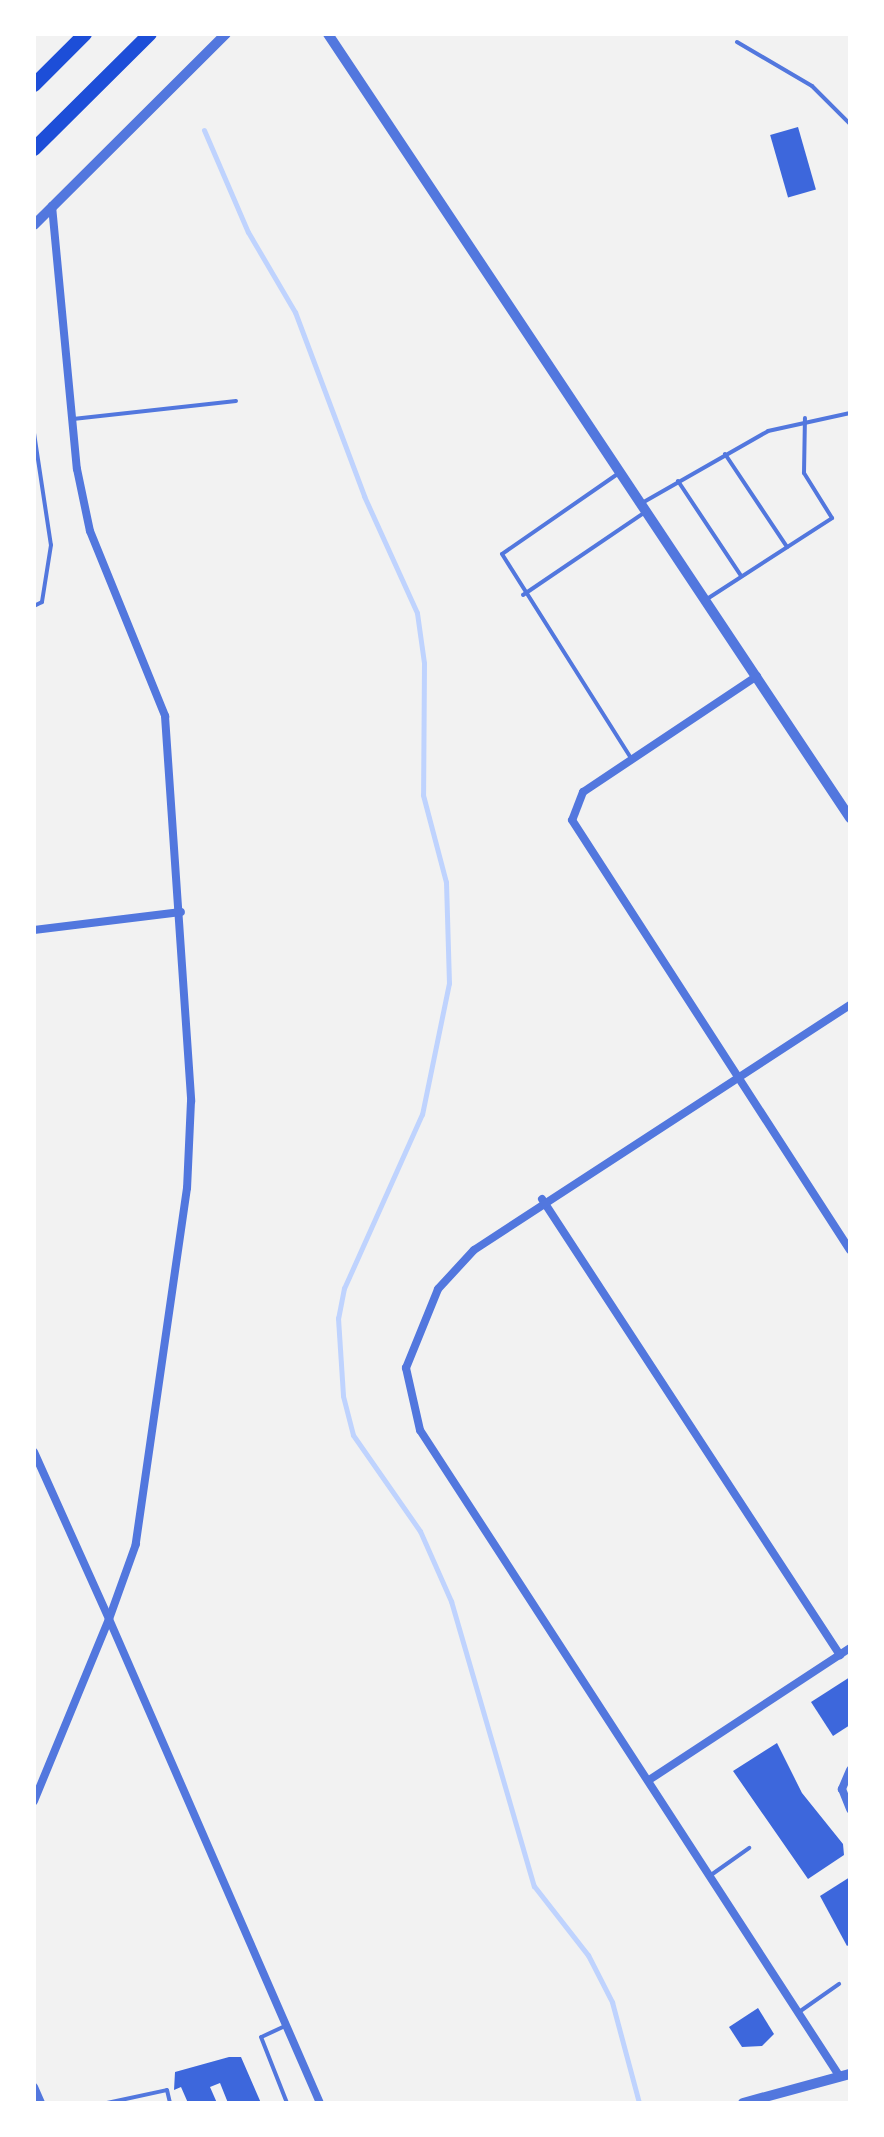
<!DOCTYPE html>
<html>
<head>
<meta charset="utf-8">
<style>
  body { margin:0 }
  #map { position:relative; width:884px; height:2137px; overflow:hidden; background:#f2f2f2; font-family:"Fira Sans Condensed",sans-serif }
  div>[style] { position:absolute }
  .stream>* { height:5px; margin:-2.5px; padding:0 2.5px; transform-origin:2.5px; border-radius:2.5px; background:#bfd3fe }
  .building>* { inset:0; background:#3d67dc; transform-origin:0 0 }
  .service>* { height:4px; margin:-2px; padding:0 2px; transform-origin:2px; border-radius:2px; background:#5277de }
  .minor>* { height:8px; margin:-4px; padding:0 4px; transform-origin:4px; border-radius:4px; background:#5277de }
  .tertiary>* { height:10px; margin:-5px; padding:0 5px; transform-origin:5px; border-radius:5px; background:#5277de }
  .motorway>* { height:14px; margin:-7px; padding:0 7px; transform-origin:7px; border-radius:7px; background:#1d4ed8 }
  span { translate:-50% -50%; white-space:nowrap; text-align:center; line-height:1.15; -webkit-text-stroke:8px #fff; paint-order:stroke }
  .frame { position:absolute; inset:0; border:36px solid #fff; pointer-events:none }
</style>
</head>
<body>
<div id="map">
  <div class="stream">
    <div style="left:204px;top:130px;width:111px;rotate:66.7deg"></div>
    <div style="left:248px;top:232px;width:93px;rotate:59.6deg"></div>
    <div style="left:295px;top:312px;width:197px;rotate:69.4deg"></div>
    <div style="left:364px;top:496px;width:128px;rotate:65.6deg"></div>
    <div style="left:417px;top:613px;width:50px;rotate:82deg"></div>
    <div style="left:424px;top:663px;width:132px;rotate:90.4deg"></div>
    <div style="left:423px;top:795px;width:90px;rotate:75.2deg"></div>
    <div style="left:446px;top:882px;width:101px;rotate:88.3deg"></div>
    <div style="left:449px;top:983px;width:134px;rotate:101.6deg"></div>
    <div style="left:422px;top:1114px;width:191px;rotate:114.1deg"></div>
    <div style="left:344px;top:1288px;width:31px;rotate:101deg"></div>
    <div style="left:338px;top:1318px;width:78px;rotate:86.3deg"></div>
    <div style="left:343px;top:1396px;width:40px;rotate:75.6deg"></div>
    <div style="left:353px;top:1435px;width:117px;rotate:55.1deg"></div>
    <div style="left:420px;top:1531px;width:77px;rotate:66.1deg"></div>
    <div style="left:451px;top:1601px;width:297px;rotate:73.8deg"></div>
    <div style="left:534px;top:1886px;width:88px;rotate:52deg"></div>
    <div style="left:588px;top:1955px;width:53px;rotate:62.9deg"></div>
    <div style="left:612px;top:2002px;width:105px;rotate:75deg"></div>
  </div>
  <div class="building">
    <div style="left:798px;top:127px;width:65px;height:29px;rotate:74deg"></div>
    <div style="clip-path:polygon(850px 1677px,850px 1725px,833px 1736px,811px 1702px)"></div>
    <div style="clip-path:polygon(777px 1743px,802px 1793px,843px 1844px,844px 1855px,808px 1879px,733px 1771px)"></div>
    <div style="clip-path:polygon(850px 1877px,850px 1944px,847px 1946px,820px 1896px)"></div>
    <div style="clip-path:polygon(758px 2008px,774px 2034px,762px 2046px,742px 2047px,729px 2027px)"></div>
    <div style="clip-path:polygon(229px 2057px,241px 2057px,261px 2103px,228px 2103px,220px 2083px,210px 2087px,217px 2103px,188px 2103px,181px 2087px,174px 2090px,175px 2072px)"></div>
  </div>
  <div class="service">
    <div style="left:737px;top:42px;width:87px;rotate:30.4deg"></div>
    <div style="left:812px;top:86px;width:54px;rotate:45deg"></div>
    <div style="left:73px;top:419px;width:164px;rotate:-6.3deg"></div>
    <div style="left:34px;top:433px;width:113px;rotate:81.4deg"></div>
    <div style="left:51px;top:545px;width:58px;rotate:99deg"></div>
    <div style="left:42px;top:602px;width:9px;rotate:153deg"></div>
    <div style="left:725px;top:454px;width:112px;rotate:56.3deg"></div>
    <div style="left:619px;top:473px;width:142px;rotate:145.3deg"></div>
    <div style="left:502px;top:554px;width:241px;rotate:57.7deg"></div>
    <div style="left:678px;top:481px;width:114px;rotate:56.4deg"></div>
    <div style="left:642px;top:503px;width:145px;rotate:-29.7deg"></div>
    <div style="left:768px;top:431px;width:84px;rotate:-12.4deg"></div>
    <div style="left:523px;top:595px;width:148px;rotate:-34.2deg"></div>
    <div style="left:707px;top:599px;width:149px;rotate:-32.9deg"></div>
    <div style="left:832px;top:518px;width:53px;rotate:-121.9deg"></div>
    <div style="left:804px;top:473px;width:55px;rotate:-89deg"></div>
    <div style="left:711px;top:1875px;width:47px;rotate:-35.4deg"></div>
    <div style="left:799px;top:2012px;width:49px;rotate:-35deg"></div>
    <div style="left:285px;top:2026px;width:26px;rotate:155deg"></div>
    <div style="left:261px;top:2037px;width:71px;rotate:68.5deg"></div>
    <div style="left:107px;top:2103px;width:61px;rotate:-12.2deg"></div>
    <div style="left:167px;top:2090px;width:13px;rotate:77deg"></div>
  </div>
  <div class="minor">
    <div style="left:52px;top:206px;width:264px;rotate:84.6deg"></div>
    <div style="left:77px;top:469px;width:63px;rotate:78.2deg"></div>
    <div style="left:90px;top:531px;width:200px;rotate:67.9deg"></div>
    <div style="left:165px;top:716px;width:386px;rotate:86.1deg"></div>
    <div style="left:191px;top:1101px;width:87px;rotate:92.6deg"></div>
    <div style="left:187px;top:1188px;width:360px;rotate:98.2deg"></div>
    <div style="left:136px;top:1544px;width:80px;rotate:109.8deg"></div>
    <div style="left:109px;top:1619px;width:528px;rotate:66.45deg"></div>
    <div style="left:757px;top:676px;width:209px;rotate:146.3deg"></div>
    <div style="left:583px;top:792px;width:30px;rotate:111deg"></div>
    <div style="left:572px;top:820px;width:512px;rotate:57.12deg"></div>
    <div style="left:34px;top:930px;width:148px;rotate:-7deg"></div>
    <div style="left:542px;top:1199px;width:545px;rotate:56.84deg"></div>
    <div style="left:34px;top:1452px;width:183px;rotate:65.8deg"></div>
    <div style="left:109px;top:1619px;width:197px;rotate:112.4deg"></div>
    <div style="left:850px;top:1770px;width:21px;rotate:113deg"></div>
    <div style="left:842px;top:1789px;width:22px;rotate:68deg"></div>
    <div style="left:649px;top:1780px;width:240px;rotate:-33.3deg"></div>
    <div style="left:840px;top:2077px;width:771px;rotate:-122.99deg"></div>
    <div style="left:420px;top:1430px;width:64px;rotate:-102.7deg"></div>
    <div style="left:406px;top:1368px;width:85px;rotate:-67.9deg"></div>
    <div style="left:438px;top:1289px;width:53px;rotate:-47.3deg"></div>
    <div style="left:474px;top:1250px;width:449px;rotate:-33.1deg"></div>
    <div style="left:34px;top:2087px;width:17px;rotate:66deg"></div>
  </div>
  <div class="tertiary">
    <div style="left:328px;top:34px;width:942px;rotate:56.34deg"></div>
    <div style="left:34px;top:225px;width:271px;rotate:-44.9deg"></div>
    <div style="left:743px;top:2103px;width:111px;rotate:-15.2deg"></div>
  </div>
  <div class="motorway">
    <div style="left:34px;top:85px;width:72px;rotate:-45deg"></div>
    <div style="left:34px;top:149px;width:163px;rotate:-44.8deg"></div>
  </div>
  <div class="frame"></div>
</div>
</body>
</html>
